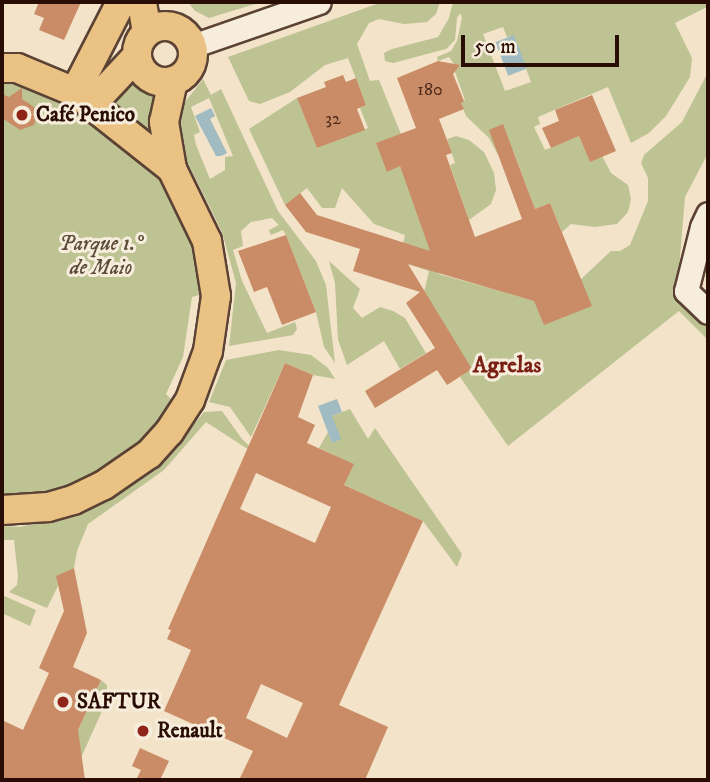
<!DOCTYPE html>
<html>
<head>
<meta charset="utf-8">
<style>
  body { margin:0 }
  #map { position:relative; width:710px; height:782px; overflow:hidden; background:#f2e3c9; font-family:"IM FELL DW Pica",serif }
  div>[style] { position:absolute }
  .green>* { inset:0; background:#bec394 }
  .water>* { inset:0; background:#a0bbc1; transform-origin:0 0 }
  .building>* { inset:0; background:#ca8c66 }
  .roads { filter:drop-shadow(2px 0 #5b4234) drop-shadow(-2px 0 #5b4234) drop-shadow(0 2px #5b4234) drop-shadow(0 -2px #5b4234) }
  .minor>* { height:23px; margin:-11.5px; padding:0 11.5px; transform-origin:11.5px; border-radius:11.5px; background:#f7eddc }
  .major>* { height:28px; margin:-14px; padding:0 14px; transform-origin:14px; border-radius:14px; background:#e9c284 }
  .major>.ring { margin:-14px; padding:0; box-sizing:content-box; background:none; border:28px solid #e9c284; border-radius:50% }
  .dots>* { width:19px; height:19px; translate:-50% -50%; box-sizing:border-box; border:4px solid #f7eddc; border-radius:50% }
  span { translate:-50% -50%; white-space:nowrap; text-align:center; line-height:1.15; -webkit-text-stroke:6px #f7eddc; paint-order:stroke }
  .number-label { font-size:18px; color:#512c1c }
  .number-label span { -webkit-text-stroke-width:0 }
  .poi-label { font-size:21px; color:#290c03; font-weight:700 }
  .left { translate:0 -50%; text-align:left }
  .park-label { font-size:21px; color:#5d4c36; font-style:italic }
  .neighbourhood-label { font-size:23px; color:#7a1f14; font-weight:700 }
  .frame { position:absolute; inset:0; border:4px solid #290c03; pointer-events:none }
  .scale { position:absolute; left:461px; top:35px; width:158px; height:32px; box-sizing:border-box; border:4px solid #290c03; border-top:0; padding-left:9px; font-size:21px; line-height:24px; white-space:nowrap; color:#290c03; -webkit-text-stroke:5px #f7eddc; paint-order:stroke }
</style>
</head>
<body>
<div id="map">
  <div class="green">
    <div style="clip-path:polygon(188px 2px,262px 2px,209px 18px,195px 11px)"></div>
    <div style="clip-path:polygon(382px 2px,440px 2px,436px 14px,427px 22px,404px 24px,379px 19px,369px 23px,357px 44px,370px 81px,379px 80px,405px 144px,394px 148px,439px 274px,532px 300px,580px 280px,611px 251px,620px 251px,630px 245px,648px 201px,648px 178px,641px 163px,644px 155px,682px 122px,708px 72px,708px 153px,685px 197px,678px 281px,686px 302px,708px 325px,708px 340px,679px 311px,508px 446px,460px 377px,471px 369px,424px 292px,429px 271px,399px 261px,405px 235px,374px 224px,342px 188px,335px 208px,322px 208px,307px 188px,285px 205px,249px 129px,297px 98px,317px 148px,368px 128px,360px 108px,366px 105px,348px 58px,325px 65px,290px 92px,260px 104px,249px 101px,228px 57px)"></div>
    <div style="clip-path:polygon(evenodd,453px 2px,706px 2px,707px 7px,675px 23px,692px 58px,690px 77px,666px 116px,649px 133px,631px 143px,608px 87px,538px 117px,540px 124px,534px 127px,545px 150px,579px 136px,590px 161px,602px 156px,611px 173px,628px 185px,631px 199px,628px 212px,617px 224px,595px 227px,571px 224px,562px 232px,550px 203px,535px 209px,513px 150px,498px 155px,489px 138px,466px 116px,461px 103px,465px 100px,455px 72px,456px 67px,449px 57px,438px 61px,437px 57px,451px 51px,457px 41px,462px 18px,460px 13px,457px 18px,455px 40px,446px 49px,393px 63px,385px 61px,384px 53px,392px 49px,438px 37px,449px 18px,453px 2px,503px 27px,507px 37px,514px 36px,531px 82px,505px 91px,483px 34px,503px 27px)"></div>
    <div style="clip-path:polygon(2px 77px,59px 95px,172px 182px,210px 292px,192px 297px,183px 357px,166px 394px,179px 407px,102px 479px,2px 505px)"></div>
    <div style="clip-path:polygon(131px 78px,147px 91px,162px 95px,160px 144px,109px 108px)"></div>
    <div style="clip-path:polygon(evenodd,203px 79px,211px 95px,221px 89px,278px 211px,316px 261px,326px 285px,335px 363px,324px 347px,316px 312px,286px 235px,283px 230px,271px 235px,269px 230px,279px 225px,272px 218px,251px 222px,241px 231px,243px 246px,233px 250px,242px 281px,267px 333px,295px 322px,297px 329px,293px 335px,229px 346px,236px 283px,222px 232px,182px 151px,177px 119px,182px 106px,203px 79px,209px 98px,233px 156px,225px 157px,225px 170px,210px 179px,196px 145px,194px 135px,200px 132px,191px 107px,209px 98px)"></div>
    <div style="clip-path:polygon(456px 136px,469px 140px,484px 152px,494px 173px,496px 190px,491px 204px,469px 220px,450px 165px,455px 163px,447px 139px)"></div>
    <div style="clip-path:polygon(329px 261px,360px 289px,353px 308px,362px 318px,380px 307px,393px 311px,405px 318px,426px 353px,400px 369px,384px 341px,347px 365px,338px 340px,335px 283px)"></div>
    <div style="clip-path:polygon(279px 350px,311px 355px,328px 368px,335px 379px,313px 375px,285px 363px,251px 437px,230px 407px,209px 402px,226px 360px)"></div>
    <div style="clip-path:polygon(350px 409px,368px 439px,375px 428px,462px 554px,457px 567px,423px 521px,344px 485px,353px 464px,319px 448px,328px 432px,332px 442px,332px 416px)"></div>
    <div style="clip-path:polygon(222px 411px,242px 439px,263px 459px,206px 422px,164px 470px,88px 524px,77px 551px,74px 568px,57px 576px,58px 586px,47px 608px,9px 592px,17px 585px,18px 576px,14px 540px,2px 540px,2px 526px,19px 527px,78px 516px,112px 499px,160px 466px,204px 412px)"></div>
    <div style="clip-path:polygon(2px 595px,36px 610px,30px 626px,2px 613px)"></div>
    <div style="clip-path:polygon(101px 680px,107px 685px,107px 700px,71px 780px,55px 780px)"></div>
  </div>
  <div class="water">
    <div style="left:514px;top:35px;width:36px;height:20px;rotate:69deg"></div>
    <div style="clip-path:polygon(211px 108px,215px 116px,210px 119px,227px 153px,221px 156px,216px 156px,195px 116px)"></div>
    <div style="clip-path:polygon(337px 399px,342px 412px,332px 416px,341px 439px,332px 443px,318px 406px)"></div>
  </div>
  <div class="building">
    <div style="clip-path:polygon(39px 2px,81px 2px,64px 40px,39px 30px,44px 18px,34px 14px)"></div>
    <div style="clip-path:polygon(438px 61px,460px 65px,453px 74px,464px 101px,461px 103px,464px 109px,439px 119px,452px 153px,446px 155px,475px 237px,522px 219px,489px 130px,503px 124px,535px 209px,550px 203px,592px 306px,544px 325px,534px 301px,408px 264px,472px 369px,447px 385px,437px 370px,375px 408px,365px 391px,435px 348px,406px 303px,420px 292px,353px 271px,360px 249px,306px 232px,285px 205px,300px 193px,317px 215px,430px 251px,400px 166px,387px 172px,376px 143px,416px 128px,397px 78px)"></div>
    <div style="clip-path:polygon(343px 75px,346px 82px,356px 78px,366px 105px,357px 109px,365px 130px,317px 148px,297px 98px,326px 87px,324px 82px)"></div>
    <div style="clip-path:polygon(22px 88px,22px 99px,34px 107px,37px 116px,34px 125px,20px 130px,2px 118px,2px 94px,9px 97px)"></div>
    <div style="clip-path:polygon(592px 95px,616px 151px,590px 162px,579px 136px,551px 148px,542px 128px,559px 121px,555px 110px)"></div>
    <div style="clip-path:polygon(286px 235px,316px 312px,282px 325px,267px 287px,254px 292px,238px 251px)"></div>
    <div style="clip-path:polygon(evenodd,285px 363px,313px 375px,298px 417px,315px 425px,307px 443px,354px 464px,344px 485px,423px 521px,339px 705px,388px 727px,365px 780px,239px 780px,253px 751px,164px 711px,191px 650px,167px 639px,171px 630px,168px 629px,285px 363px,256px 473px,331px 507px,315px 543px,240px 509px,256px 473px,285px 363px,261px 684px,303px 703px,287px 738px,246px 718px,261px 684px)"></div>
    <div style="clip-path:polygon(74px 568px,87px 633px,73px 667px,101px 680px,78px 730px,85px 780px,2px 780px,2px 720px,23px 730px,49px 673px,39px 668px,64px 611px,56px 576px)"></div>
    <div style="clip-path:polygon(140px 748px,169px 761px,160px 780px,136px 780px,141px 770px,132px 766px)"></div>
  </div>
  <div class="roads">
    <div class="minor">
      <div style="left:192px;top:46px;width:134px;rotate:-19.1deg"></div>
      <div style="left:708px;top:214px;width:14px;rotate:115deg"></div>
      <div style="left:702px;top:227px;width:66px;rotate:104deg"></div>
      <div style="left:686px;top:291px;width:30px;rotate:44deg"></div>
    </div>
    <div class="major">
      <div style="left:142px;top:2px;width:30px;rotate:81deg"></div>
      <div class="ring" style="left:137px;top:26px;width:28px;height:28px"></div>
      <div style="left:2px;top:68px;width:15px"></div>
      <div style="left:17px;top:68px;width:63px;rotate:22.5deg"></div>
      <div style="left:75px;top:92px;width:124px;rotate:38.4deg"></div>
      <div style="left:172px;top:169px;width:80px;rotate:64.1deg"></div>
      <div style="left:207px;top:241px;width:56px;rotate:80.7deg"></div>
      <div style="left:216px;top:296px;width:56px;rotate:98.3deg"></div>
      <div style="left:208px;top:351px;width:52px;rotate:110.2deg"></div>
      <div style="left:190px;top:400px;width:38px;rotate:123deg"></div>
      <div style="left:169px;top:432px;width:30px;rotate:132deg"></div>
      <div style="left:149px;top:454px;width:55px;rotate:145.4deg"></div>
      <div style="left:104px;top:485px;width:34px;rotate:154deg"></div>
      <div style="left:73px;top:500px;width:26px;rotate:164deg"></div>
      <div style="left:48px;top:507px;width:46px;rotate:176.3deg"></div>
      <div style="left:75px;top:92px;width:101px;rotate:-62.9deg"></div>
      <div style="left:92px;top:104px;width:64px;rotate:-46.9deg"></div>
      <div style="left:172px;top:169px;width:48px;rotate:-99.7deg"></div>
      <div style="left:164px;top:122px;width:42px;rotate:-77.6deg"></div>
    </div>
  </div>
  <div class="dots">
    <div style="left:22px;top:115px;background:#8f2418"></div>
    <div style="left:63px;top:702px;background:#8f2418"></div>
    <div style="left:143px;top:731px;background:#8f2418"></div>
  </div>
  <div class="number-label">
    <span style="left:430px;top:90px">180</span>
    <span style="left:333px;top:119px">32</span>
  </div>
  <div class="poi-label">
    <span class="left" style="left:36px;top:115px">Café Penico</span>
    <span class="left" style="left:77px;top:702px">SAFTUR</span>
    <span class="left" style="left:157px;top:731px">Renault</span>
  </div>
  <div class="park-label">
    <span style="left:101px;top:256px">Parque 1.º<br>de Maio</span>
  </div>
  <div class="neighbourhood-label">
    <span style="left:507px;top:366px">Agrelas</span>
  </div>
  <div class="frame"></div>
  <div class="scale">50 m</div>
</div>
</body>
</html>
